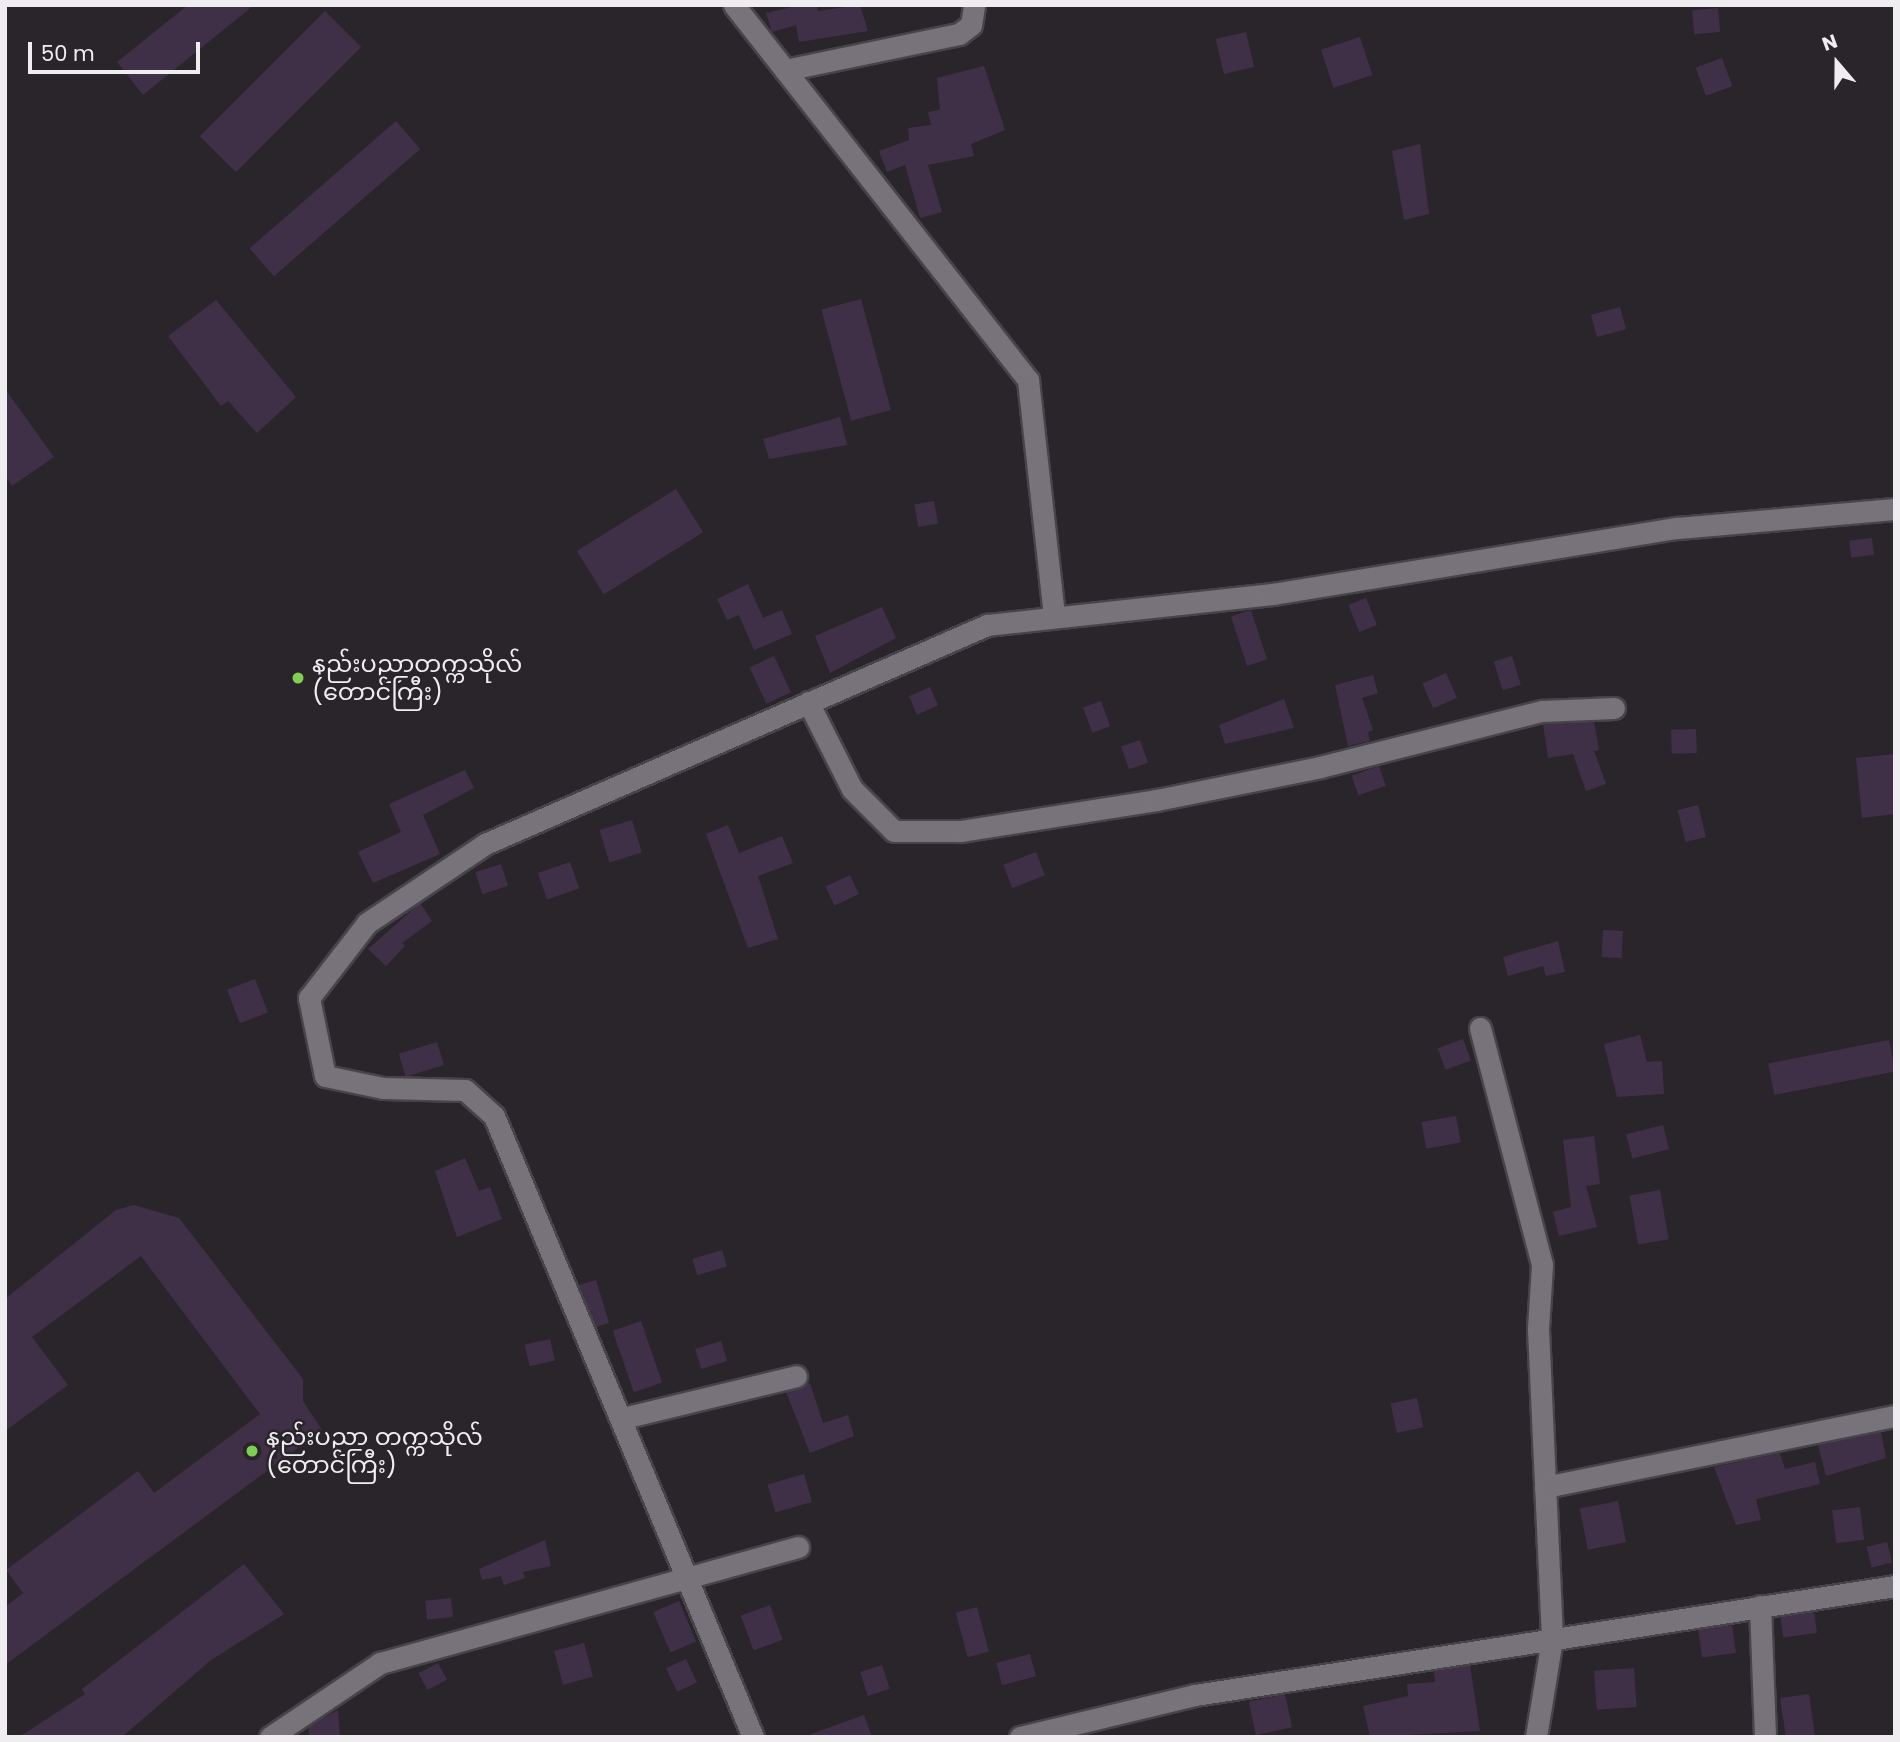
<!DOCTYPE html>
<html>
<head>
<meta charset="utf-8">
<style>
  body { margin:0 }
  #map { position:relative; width:1900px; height:1742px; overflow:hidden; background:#29252b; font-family:Poppins,"Noto Sans Myanmar",sans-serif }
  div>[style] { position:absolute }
  .building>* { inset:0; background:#403047; transform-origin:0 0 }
  .roads { filter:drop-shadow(2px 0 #474449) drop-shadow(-2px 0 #474449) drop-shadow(0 2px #474449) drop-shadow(0 -2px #474449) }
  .minor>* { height:21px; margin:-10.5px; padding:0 10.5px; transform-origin:10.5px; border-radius:10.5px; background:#78737a }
  .dots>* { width:19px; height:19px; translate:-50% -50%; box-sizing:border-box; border:4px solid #29252b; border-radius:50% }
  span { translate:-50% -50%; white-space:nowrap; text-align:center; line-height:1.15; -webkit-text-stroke:5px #29252b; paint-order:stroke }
  .poi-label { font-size:24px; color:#f0edf1 }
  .left { translate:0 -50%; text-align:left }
  .frame { position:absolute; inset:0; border:7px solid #f0edf1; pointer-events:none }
  .north { position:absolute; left:1802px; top:28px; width:70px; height:70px; -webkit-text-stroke:5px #29252b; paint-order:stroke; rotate:340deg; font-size:19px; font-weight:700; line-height:28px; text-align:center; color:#f0edf1 }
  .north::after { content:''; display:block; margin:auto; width:24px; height:32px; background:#f0edf1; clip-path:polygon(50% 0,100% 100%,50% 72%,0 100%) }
  .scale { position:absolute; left:28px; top:42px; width:172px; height:32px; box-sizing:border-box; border:4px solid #f0edf1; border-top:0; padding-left:9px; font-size:21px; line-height:24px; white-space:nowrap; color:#f0edf1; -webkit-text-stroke:5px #29252b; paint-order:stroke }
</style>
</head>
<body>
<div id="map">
  <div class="building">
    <div style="clip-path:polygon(188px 5px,254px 5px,143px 95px,117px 62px)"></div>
    <div style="clip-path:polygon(800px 5px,817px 5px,818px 11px,860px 5px,868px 31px,799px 42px,796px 25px,772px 32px,766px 13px)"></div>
    <div style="left:1718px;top:8px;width:24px;height:26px;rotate:85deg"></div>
    <div style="left:325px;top:11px;width:51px;height:177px;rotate:45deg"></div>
    <div style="left:1246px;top:32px;width:36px;height:31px;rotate:77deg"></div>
    <div style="left:1360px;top:37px;width:40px;height:41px;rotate:72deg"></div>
    <div style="left:1722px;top:58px;width:30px;height:28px;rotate:70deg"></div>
    <div style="clip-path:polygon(984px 66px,1005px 130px,971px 144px,974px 156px,928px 165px,942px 212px,920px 218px,905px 165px,887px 172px,879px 151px,909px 140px,908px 128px,931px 125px,928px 112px,940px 110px,937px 78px)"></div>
    <div style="left:396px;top:121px;width:37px;height:194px;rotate:49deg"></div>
    <div style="clip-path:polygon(1420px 144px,1429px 214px,1404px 220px,1392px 151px)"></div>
    <div style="left:861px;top:299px;width:115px;height:41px;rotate:75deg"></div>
    <div style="clip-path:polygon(216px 300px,296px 397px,257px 433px,228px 401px,221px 406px,168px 336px)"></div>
    <div style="left:1620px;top:307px;width:23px;height:30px;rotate:75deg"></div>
    <div style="clip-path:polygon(5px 389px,54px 457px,12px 486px,5px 476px)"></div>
    <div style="clip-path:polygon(840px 417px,847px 445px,769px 459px,763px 439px)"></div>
    <div style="left:676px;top:489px;width:51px;height:117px;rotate:58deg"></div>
    <div style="left:934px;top:501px;width:23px;height:20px;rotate:80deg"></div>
    <div style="left:1872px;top:538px;width:17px;height:23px;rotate:83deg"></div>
    <div style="clip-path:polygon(748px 584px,763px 618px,782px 610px,792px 634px,754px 650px,739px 615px,727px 620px,717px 599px)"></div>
    <div style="left:1366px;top:598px;width:29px;height:19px;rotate:68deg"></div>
    <div style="clip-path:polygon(882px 607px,896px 638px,830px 673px,815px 636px)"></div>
    <div style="left:1251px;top:610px;width:52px;height:21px;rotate:72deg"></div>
    <div style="left:774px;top:656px;width:40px;height:27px;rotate:65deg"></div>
    <div style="left:1512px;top:656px;width:30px;height:19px;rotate:73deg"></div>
    <div style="left:1446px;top:673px;width:27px;height:26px;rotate:66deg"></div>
    <div style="clip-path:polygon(1373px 675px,1378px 693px,1362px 698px,1373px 730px,1368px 732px,1370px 741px,1348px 746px,1335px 685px)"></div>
    <div style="left:930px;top:687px;width:20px;height:23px;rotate:66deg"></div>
    <div style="clip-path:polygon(1284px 699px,1294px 728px,1225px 744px,1219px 725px)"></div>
    <div style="left:1101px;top:701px;width:27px;height:19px;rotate:70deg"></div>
    <div style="clip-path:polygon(1594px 722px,1599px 750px,1594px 751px,1606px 784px,1586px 791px,1573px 754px,1548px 758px,1543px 724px)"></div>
    <div style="left:1696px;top:729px;width:24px;height:25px;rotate:88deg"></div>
    <div style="left:1140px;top:740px;width:24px;height:20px;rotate:71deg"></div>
    <div style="clip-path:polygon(1895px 754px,1895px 814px,1862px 818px,1856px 758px)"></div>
    <div style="left:1379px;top:766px;width:21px;height:29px;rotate:71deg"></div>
    <div style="clip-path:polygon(465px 770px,474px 788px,423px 815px,440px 854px,373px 883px,358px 852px,401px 832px,389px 804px)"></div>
    <div style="left:1698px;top:805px;width:33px;height:21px;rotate:76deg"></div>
    <div style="left:632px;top:820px;width:34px;height:34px;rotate:73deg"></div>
    <div style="clip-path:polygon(728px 825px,739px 853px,782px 836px,793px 863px,758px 876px,778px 939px,748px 948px,706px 834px)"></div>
    <div style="left:1036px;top:852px;width:25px;height:35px;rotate:69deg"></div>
    <div style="left:570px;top:862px;width:28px;height:34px;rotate:71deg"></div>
    <div style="left:501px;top:864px;width:23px;height:27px;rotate:72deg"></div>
    <div style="left:850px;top:875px;width:21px;height:27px;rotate:65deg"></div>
    <div style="clip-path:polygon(420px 903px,432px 921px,402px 943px,405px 946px,386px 966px,368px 949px)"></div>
    <div style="left:1603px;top:930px;width:20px;height:27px;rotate:3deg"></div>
    <div style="clip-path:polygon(1558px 941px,1565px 972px,1546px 976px,1543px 966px,1508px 976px,1503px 957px)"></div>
    <div style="left:255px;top:979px;width:36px;height:30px;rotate:69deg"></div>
    <div style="clip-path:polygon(1640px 1035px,1647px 1062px,1662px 1061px,1664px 1094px,1617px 1097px,1604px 1044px)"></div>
    <div style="left:1463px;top:1039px;width:23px;height:27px;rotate:70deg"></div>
    <div style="left:1889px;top:1040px;width:32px;height:123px;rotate:79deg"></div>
    <div style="left:437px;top:1042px;width:24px;height:40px;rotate:73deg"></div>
    <div style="left:1456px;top:1116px;width:27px;height:35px;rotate:80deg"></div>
    <div style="left:1663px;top:1125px;width:25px;height:38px;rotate:76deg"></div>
    <div style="clip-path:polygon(1594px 1136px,1600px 1184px,1586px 1186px,1597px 1227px,1559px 1236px,1553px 1212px,1571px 1207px,1563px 1140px)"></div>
    <div style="clip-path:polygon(465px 1158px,479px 1191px,490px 1187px,502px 1219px,457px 1237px,435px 1171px)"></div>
    <div style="left:1660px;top:1190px;width:50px;height:31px;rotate:80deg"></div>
    <div style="clip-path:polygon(134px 1205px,179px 1218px,303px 1379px,303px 1401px,322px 1430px,5px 1665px,5px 1607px,23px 1593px,6px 1570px,138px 1471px,154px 1493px,260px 1414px,141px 1256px,32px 1337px,68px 1385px,5px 1431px,5px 1299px,116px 1210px)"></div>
    <div style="left:722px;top:1250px;width:17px;height:31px;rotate:73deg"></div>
    <div style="clip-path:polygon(596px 1280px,609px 1323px,596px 1327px,579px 1285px)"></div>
    <div style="left:641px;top:1321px;width:65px;height:30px;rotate:71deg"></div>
    <div style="left:550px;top:1339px;width:22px;height:26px;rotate:77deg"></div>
    <div style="left:721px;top:1341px;width:21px;height:27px;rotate:73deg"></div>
    <div style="clip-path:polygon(810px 1383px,823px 1423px,848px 1415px,854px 1436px,810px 1453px,786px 1392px)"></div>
    <div style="left:1417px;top:1398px;width:30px;height:27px;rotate:78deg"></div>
    <div style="clip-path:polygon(1881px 1432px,1886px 1458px,1826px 1476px,1818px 1445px)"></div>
    <div style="clip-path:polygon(1780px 1453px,1785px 1469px,1815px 1462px,1820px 1484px,1756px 1499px,1761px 1520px,1736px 1525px,1714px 1467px)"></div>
    <div style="left:804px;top:1474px;width:29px;height:38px;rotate:74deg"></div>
    <div style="left:1618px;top:1501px;width:42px;height:39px;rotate:79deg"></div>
    <div style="left:1860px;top:1507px;width:33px;height:28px;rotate:83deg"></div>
    <div style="clip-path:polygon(545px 1540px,551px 1566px,523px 1572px,525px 1578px,504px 1585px,501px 1576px,482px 1580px,479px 1569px)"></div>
    <div style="left:1887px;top:1542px;width:21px;height:21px;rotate:76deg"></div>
    <div style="clip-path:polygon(244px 1564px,284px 1614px,211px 1660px,122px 1737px,19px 1737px,85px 1694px,82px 1689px)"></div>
    <div style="left:451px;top:1598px;width:19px;height:26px;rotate:84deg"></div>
    <div style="left:679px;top:1601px;width:44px;height:28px;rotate:67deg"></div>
    <div style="left:770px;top:1605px;width:37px;height:31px;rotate:70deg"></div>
    <div style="left:977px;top:1607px;width:46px;height:22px;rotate:75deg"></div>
    <div style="left:1814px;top:1612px;width:21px;height:34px;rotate:82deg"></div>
    <div style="left:1732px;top:1625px;width:28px;height:34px;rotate:82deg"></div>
    <div style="left:584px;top:1643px;width:35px;height:31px;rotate:75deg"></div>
    <div style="left:1030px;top:1654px;width:23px;height:35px;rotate:75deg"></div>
    <div style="left:686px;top:1659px;width:26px;height:22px;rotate:65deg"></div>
    <div style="left:438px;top:1663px;width:19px;height:22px;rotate:62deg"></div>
    <div style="left:882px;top:1665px;width:25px;height:23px;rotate:72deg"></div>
    <div style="clip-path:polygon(1470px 1665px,1480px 1731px,1370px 1737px,1363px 1706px,1408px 1696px,1407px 1684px,1435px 1682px,1434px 1671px)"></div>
    <div style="left:1634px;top:1668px;width:39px;height:40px;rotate:86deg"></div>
    <div style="left:1285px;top:1694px;width:34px;height:37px;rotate:78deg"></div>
    <div style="left:1809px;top:1694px;width:43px;height:29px;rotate:82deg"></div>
    <div style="clip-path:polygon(338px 1710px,340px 1737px,309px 1737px,308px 1727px)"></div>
    <div style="clip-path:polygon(864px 1715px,872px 1737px,811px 1737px,811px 1734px)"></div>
  </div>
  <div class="roads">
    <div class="minor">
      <div style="left:734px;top:5px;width:477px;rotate:51.9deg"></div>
      <div style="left:1028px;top:380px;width:238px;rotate:83.7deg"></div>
      <div style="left:785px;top:70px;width:178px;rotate:-11.7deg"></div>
      <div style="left:959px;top:34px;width:15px;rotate:-37deg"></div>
      <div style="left:971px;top:25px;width:20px;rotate:-81deg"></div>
      <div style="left:808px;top:702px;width:97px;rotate:63.2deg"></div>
      <div style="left:852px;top:789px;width:59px;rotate:45deg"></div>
      <div style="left:894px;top:831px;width:67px"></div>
      <div style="left:961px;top:831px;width:198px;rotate:-9deg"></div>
      <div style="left:1157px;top:800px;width:166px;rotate:-11.4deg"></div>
      <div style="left:1320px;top:767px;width:229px;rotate:-14.2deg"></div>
      <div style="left:1542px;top:711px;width:72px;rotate:-2.4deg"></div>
      <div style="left:1480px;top:1028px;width:245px;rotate:75.3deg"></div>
      <div style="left:1542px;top:1265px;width:64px;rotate:93.6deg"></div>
      <div style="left:1538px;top:1329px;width:310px;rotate:87.4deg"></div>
      <div style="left:1552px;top:1639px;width:99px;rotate:99.3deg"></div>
      <div style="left:623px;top:1418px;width:178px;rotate:-13.6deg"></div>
      <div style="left:1545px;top:1487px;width:357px;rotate:-11.5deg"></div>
      <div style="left:1760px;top:1606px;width:131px;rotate:87.8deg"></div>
      <div style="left:270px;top:1737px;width:133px;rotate:-33.9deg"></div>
      <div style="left:380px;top:1663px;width:434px;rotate:-15.5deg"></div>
      <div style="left:753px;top:1737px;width:673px;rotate:-112.64deg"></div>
      <div style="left:494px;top:1116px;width:39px;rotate:-138deg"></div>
      <div style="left:465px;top:1090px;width:82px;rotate:-178.6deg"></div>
      <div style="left:383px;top:1088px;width:59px;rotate:-168.3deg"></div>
      <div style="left:325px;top:1076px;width:80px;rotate:-101.6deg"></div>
      <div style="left:309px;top:998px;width:95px;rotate:-52.3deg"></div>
      <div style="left:367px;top:923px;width:142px;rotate:-33.8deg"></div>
      <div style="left:485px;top:844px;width:548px;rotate:-23.57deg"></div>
      <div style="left:987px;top:625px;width:288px;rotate:-6.2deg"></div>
      <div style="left:1273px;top:594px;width:409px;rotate:-9.3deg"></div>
      <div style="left:1677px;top:528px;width:219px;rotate:-5deg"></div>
      <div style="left:1020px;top:1737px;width:180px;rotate:-13.5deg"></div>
      <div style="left:1195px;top:1695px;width:708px;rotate:-8.85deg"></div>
    </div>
  </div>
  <div class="dots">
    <div style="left:298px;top:678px;background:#7fd052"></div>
    <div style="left:252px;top:1451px;background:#7fd052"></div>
  </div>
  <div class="poi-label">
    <span class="left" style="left:312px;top:678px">နည်းပညာတက္ကသိုလ်<br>(တောင်ကြီး)</span>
    <span class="left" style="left:266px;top:1451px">နည်းပညာ တက္ကသိုလ်<br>(တောင်ကြီး)</span>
  </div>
  <div class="frame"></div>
  <div class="north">N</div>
  <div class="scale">50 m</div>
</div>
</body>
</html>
